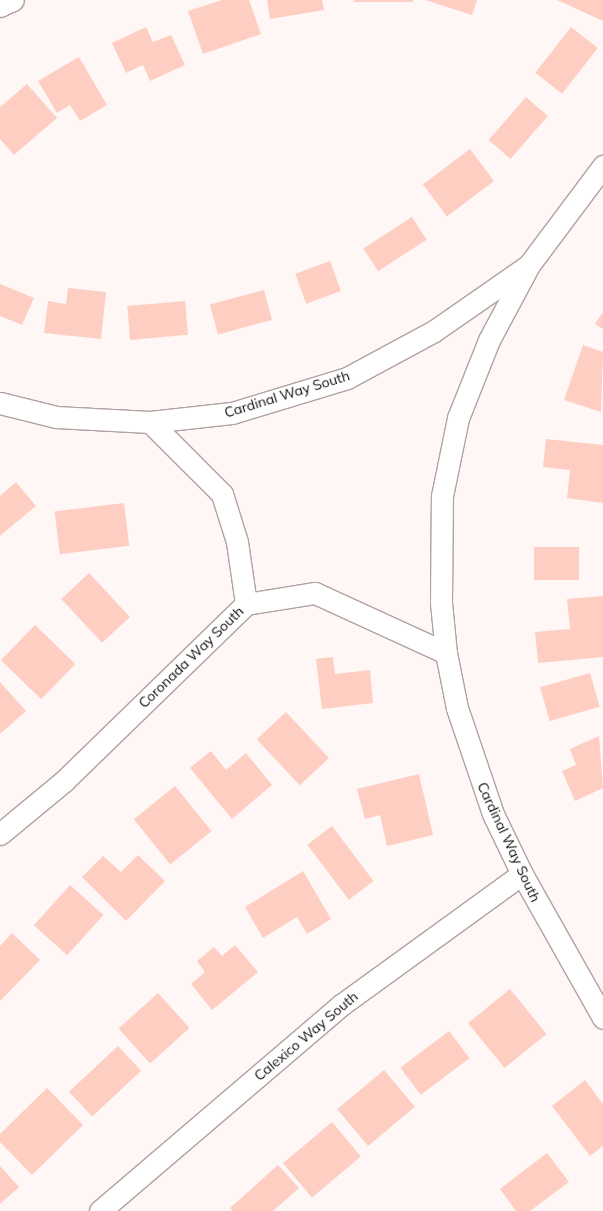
<!DOCTYPE html>
<html>
<head>
<meta charset="utf-8">
<style>
  body { margin:0 }
  #map { position:relative; width:603px; height:1211px; overflow:hidden; background:#fef7f6; font-family:Mulish,sans-serif }
  div>[style] { position:absolute }
  .building>* { inset:0; background:#ffcec3; transform-origin:0 0 }
  .roads { filter:drop-shadow(1px 0 #b1a29f) drop-shadow(-1px 0 #b1a29f) drop-shadow(0 1px #b1a29f) drop-shadow(0 -1px #b1a29f) }
  .minor>* { height:21px; margin:-10.5px; padding:0 10.5px; transform-origin:10.5px; border-radius:10.5px; background:#fff }
  span { translate:-50% -50%; white-space:nowrap; text-align:center; line-height:1.15; -webkit-text-stroke:4px #fff; paint-order:stroke }
  .street-label { font-size:14px; color:#0f0a09 }
</style>
</head>
<body>
<div id="map">
  <div class="building">
    <div style="clip-path:polygon(222px 0,249px 0,261px 34px,203px 54px,188px 11px)"></div>
    <div style="clip-path:polygon(267px 0,322px 0,324px 10px,270px 19px)"></div>
    <div style="left:354px;top:0;width:59px;height:2px"></div>
    <div style="clip-path:polygon(425px 0,477px 0,472px 15px)"></div>
    <div style="clip-path:polygon(557px 0,603px 0,603px 21px)"></div>
    <div style="clip-path:polygon(146px 27px,153px 42px,171px 35px,185px 65px,150px 81px,143px 65px,126px 73px,112px 43px)"></div>
    <div style="left:571px;top:27px;width:34px;height:58px;rotate:38deg"></div>
    <div style="clip-path:polygon(79px 57px,107px 105px,80px 121px,70px 105px,57px 113px,38px 81px)"></div>
    <div style="clip-path:polygon(27px 84px,57px 118px,14px 155px,0 139px,0 107px)"></div>
    <div style="left:526px;top:97px;width:29px;height:57px;rotate:41deg"></div>
    <div style="left:470px;top:149px;width:40px;height:59px;rotate:53deg"></div>
    <div style="left:412px;top:217px;width:27px;height:58px;rotate:57deg"></div>
    <div style="left:330px;top:261px;width:32px;height:37px;rotate:70deg"></div>
    <div style="clip-path:polygon(0 284px,34px 298px,22px 325px,0 316px)"></div>
    <div style="clip-path:polygon(68px 288px,106px 292px,101px 339px,44px 333px,48px 301px,66px 304px)"></div>
    <div style="left:264px;top:290px;width:31px;height:56px;rotate:75deg"></div>
    <div style="left:185px;top:301px;width:34px;height:58px;rotate:85deg"></div>
    <div style="clip-path:polygon(603px 312px,603px 329px,595px 324px)"></div>
    <div style="clip-path:polygon(583px 345px,603px 352px,601px 412px,564px 400px)"></div>
    <div style="clip-path:polygon(546px 439px,603px 445px,603px 503px,567px 498px,570px 470px,543px 467px)"></div>
    <div style="clip-path:polygon(16px 482px,36px 506px,0 536px,0 496px)"></div>
    <div style="left:124px;top:503px;width:43px;height:70px;rotate:83deg"></div>
    <div style="left:534px;top:547px;width:45px;height:33px"></div>
    <div style="left:89px;top:573px;width:60px;height:38px;rotate:47deg"></div>
    <div style="clip-path:polygon(603px 596px,603px 657px,538px 663px,535px 632px,570px 629px,567px 599px)"></div>
    <div style="left:35px;top:625px;width:56px;height:49px;rotate:44deg"></div>
    <div style="clip-path:polygon(333px 657px,335px 674px,370px 670px,373px 703px,322px 709px,316px 659px)"></div>
    <div style="left:590px;top:673px;width:35px;height:52px;rotate:74deg"></div>
    <div style="clip-path:polygon(0 682px,26px 711px,0 734px)"></div>
    <div style="left:286px;top:712px;width:63px;height:40px;rotate:47deg"></div>
    <div style="clip-path:polygon(599px 736px,603px 788px,575px 801px,562px 771px,576px 765px,570px 749px)"></div>
    <div style="clip-path:polygon(211px 751px,226px 770px,246px 753px,272px 785px,232px 819px,190px 768px)"></div>
    <div style="clip-path:polygon(419px 774px,433px 835px,387px 846px,380px 815px,365px 819px,357px 789px)"></div>
    <div style="left:175px;top:786px;width:58px;height:53px;rotate:51deg"></div>
    <div style="left:332px;top:826px;width:69px;height:31px;rotate:53deg"></div>
    <div style="clip-path:polygon(138px 855px,165px 881px,126px 921px,82px 877px,103px 856px,121px 872px)"></div>
    <div style="clip-path:polygon(303px 871px,331px 919px,307px 934px,297px 917px,263px 938px,245px 907px)"></div>
    <div style="left:70px;top:885px;width:45px;height:54px;rotate:42deg"></div>
    <div style="clip-path:polygon(12px 933px,40px 960px,0 1001px,0 946px)"></div>
    <div style="clip-path:polygon(235px 945px,258px 972px,212px 1010px,191px 984px,205px 972px,197px 961px,214px 947px,222px 956px)"></div>
    <div style="left:510px;top:989px;width:58px;height:54px;rotate:51deg"></div>
    <div style="left:158px;top:993px;width:47px;height:53px;rotate:48deg"></div>
    <div style="left:449px;top:1031px;width:34px;height:61px;rotate:53deg"></div>
    <div style="left:118px;top:1046px;width:34px;height:67px;rotate:47deg"></div>
    <div style="left:384px;top:1070px;width:48px;height:61px;rotate:50deg"></div>
    <div style="clip-path:polygon(585px 1080px,603px 1104px,603px 1146px,590px 1156px,552px 1106px)"></div>
    <div style="clip-path:polygon(47px 1088px,83px 1125px,32px 1175px,0 1142px,0 1134px)"></div>
    <div style="left:332px;top:1122px;width:45px;height:64px;rotate:50deg"></div>
    <div style="clip-path:polygon(547px 1153px,569px 1182px,530px 1211px,516px 1211px,500px 1189px)"></div>
    <div style="clip-path:polygon(278px 1165px,299px 1188px,273px 1211px,233px 1211px,230px 1208px)"></div>
    <div style="clip-path:polygon(0 1166px,19px 1187px,0 1204px)"></div>
  </div>
  <div class="roads">
    <div class="minor">
      <div style="left:0;top:6px;width:14px;rotate:-25deg"></div>
      <div style="left:0;top:403px;width:58px;rotate:14deg"></div>
      <div style="left:56px;top:417px;width:94px;rotate:3deg"></div>
      <div style="left:150px;top:422px;width:82px;rotate:-6.3deg"></div>
      <div style="left:232px;top:413px;width:120px;rotate:-16.9deg"></div>
      <div style="left:347px;top:378px;width:99px;rotate:-28.4deg"></div>
      <div style="left:434px;top:331px;width:116px;rotate:-34.8deg"></div>
      <div style="left:150px;top:422px;width:102px;rotate:45deg"></div>
      <div style="left:222px;top:494px;width:50px;rotate:72.6deg"></div>
      <div style="left:237px;top:542px;width:63px;rotate:81.7deg"></div>
      <div style="left:246px;top:604px;width:70px;rotate:-9.1deg"></div>
      <div style="left:315px;top:593px;width:144px;rotate:24.6deg"></div>
      <div style="left:446px;top:653px;width:56px;rotate:78.7deg"></div>
      <div style="left:457px;top:708px;width:112px;rotate:71.2deg"></div>
      <div style="left:493px;top:814px;width:67px;rotate:64.2deg"></div>
      <div style="left:522px;top:874px;width:165px;rotate:60.6deg"></div>
      <div style="left:446px;top:653px;width:50px;rotate:-95.7deg"></div>
      <div style="left:441px;top:603px;width:107px;rotate:-89.5deg"></div>
      <div style="left:442px;top:496px;width:80px;rotate:-78.4deg"></div>
      <div style="left:458px;top:418px;width:84px;rotate:-68.3deg"></div>
      <div style="left:489px;top:340px;width:85px;rotate:-61.9deg"></div>
      <div style="left:529px;top:265px;width:124px;rotate:-53.2deg"></div>
      <div style="left:0;top:834px;width:83px;rotate:-39.6deg"></div>
      <div style="left:64px;top:781px;width:254px;rotate:-44.2deg"></div>
      <div style="left:100px;top:1211px;width:317px;rotate:-40.5deg"></div>
      <div style="left:341px;top:1005px;width:223px;rotate:-35.9deg"></div>
    </div>
  </div>
  <div class="street-label">
    <span style="left:287px;top:394px;rotate:-17deg">Cardinal Way South</span>
    <span style="left:191px;top:657px;rotate:-44deg">Coronada Way South</span>
    <span style="left:509px;top:842px;rotate:65deg">Cardinal Way South</span>
    <span style="left:306px;top:1036px;rotate:-40deg">Calexico Way South</span>
  </div>
</div>
</body>
</html>
